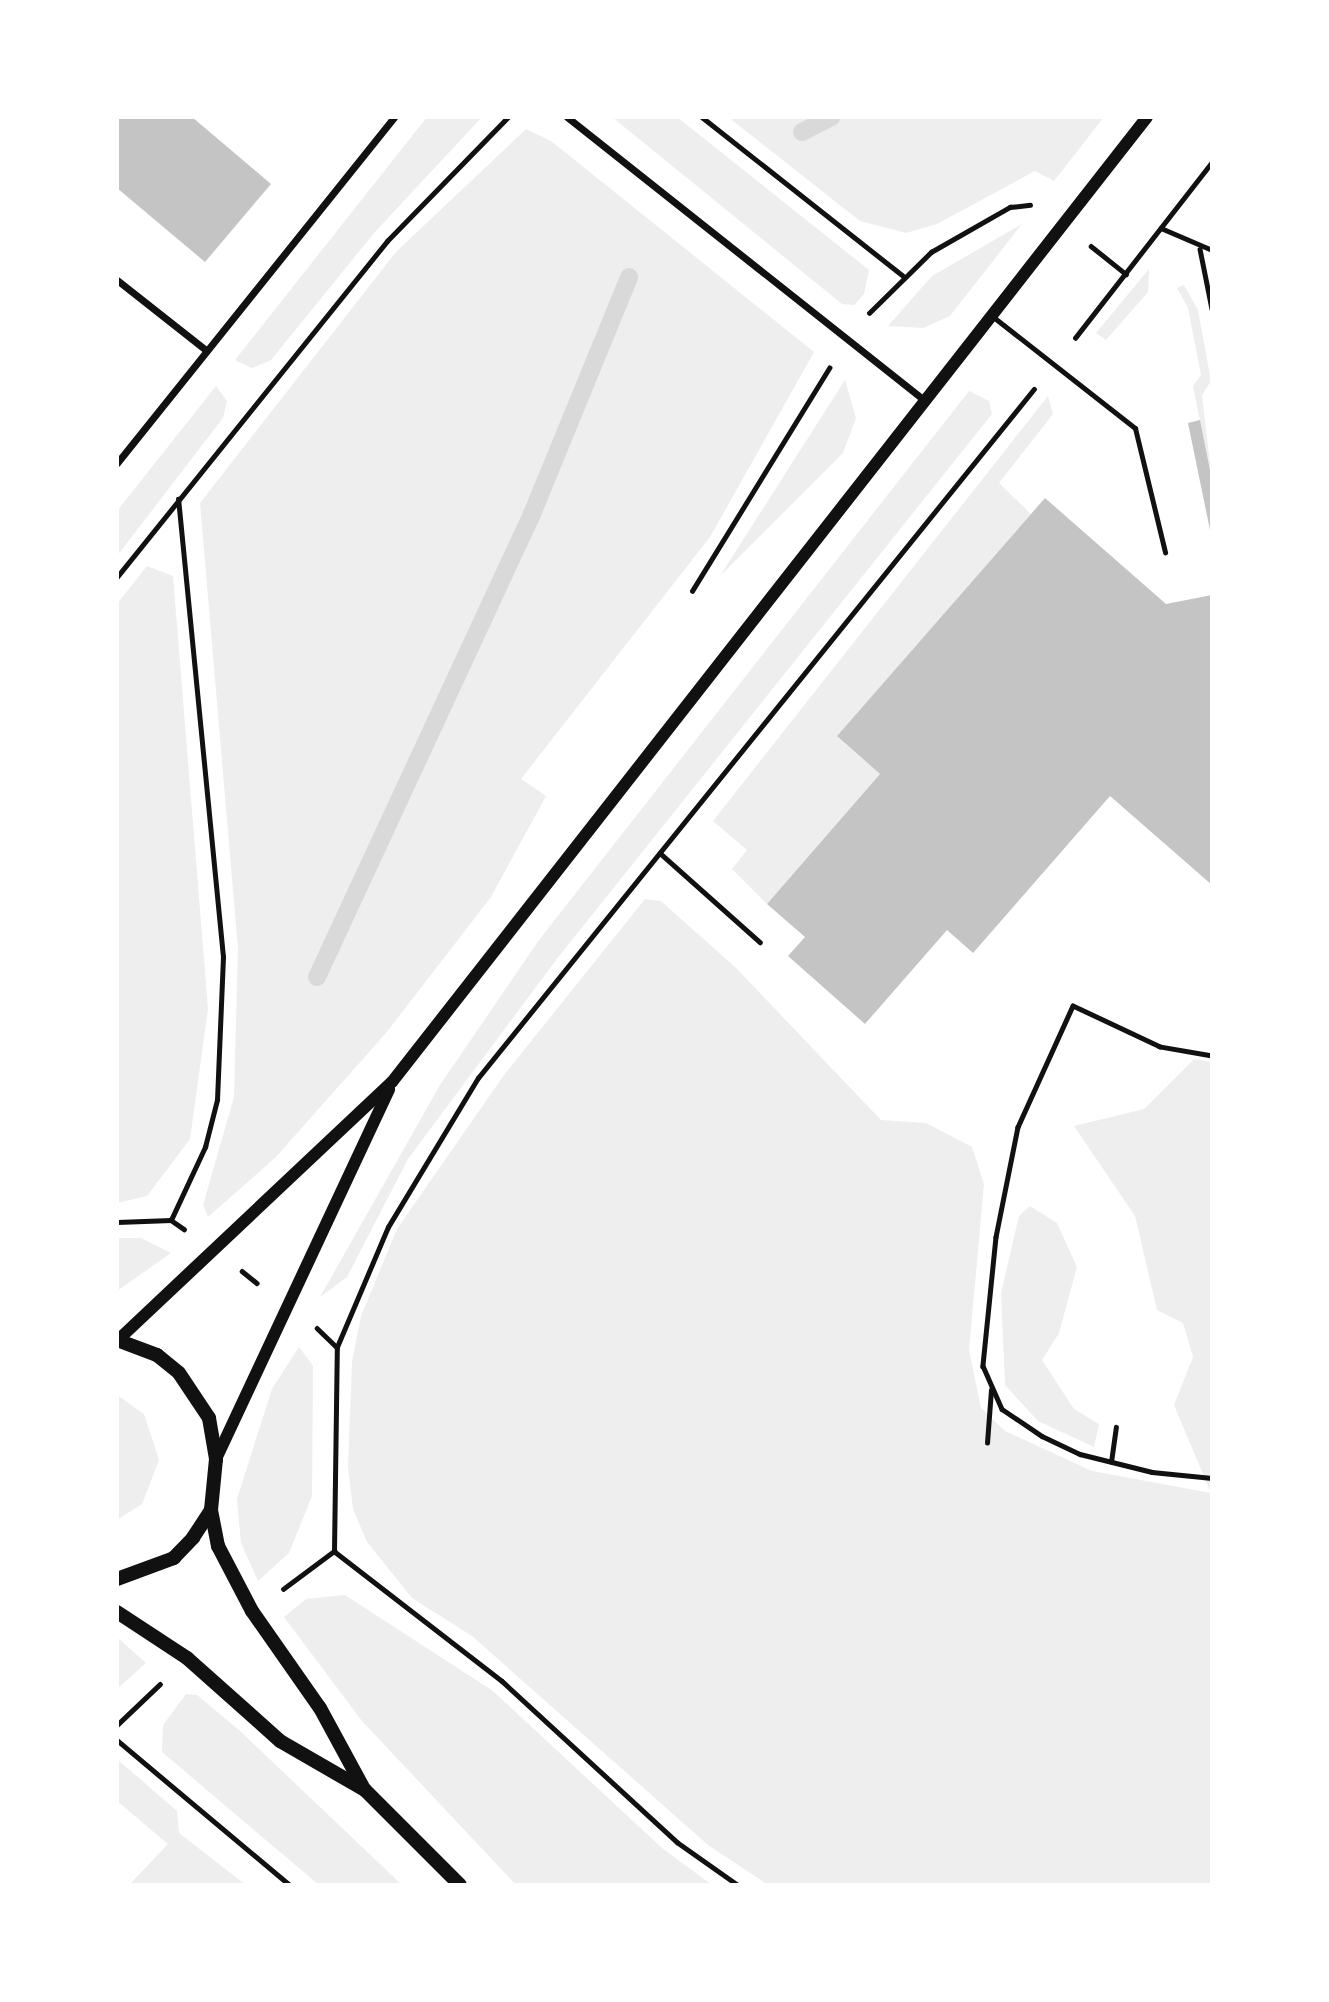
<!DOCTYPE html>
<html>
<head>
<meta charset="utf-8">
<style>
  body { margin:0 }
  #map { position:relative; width:1329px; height:2002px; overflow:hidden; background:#fff; font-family:"Golos Text",sans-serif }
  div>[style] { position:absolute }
  .green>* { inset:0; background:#eee }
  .stream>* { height:18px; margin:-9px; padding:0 9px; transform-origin:9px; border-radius:9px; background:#d9d9d9 }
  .building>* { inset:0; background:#c4c4c4 }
  .path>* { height:4.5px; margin:-2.25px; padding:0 2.25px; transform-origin:2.25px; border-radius:2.25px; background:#111 }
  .service>* { height:5px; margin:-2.5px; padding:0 2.5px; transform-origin:2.5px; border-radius:2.5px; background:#111 }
  .minor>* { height:7px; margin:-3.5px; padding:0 3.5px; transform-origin:3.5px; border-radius:3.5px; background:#111 }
  .tertiary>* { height:12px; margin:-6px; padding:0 6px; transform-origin:6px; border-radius:6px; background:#111 }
  .secondary>* { height:14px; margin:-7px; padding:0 7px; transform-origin:7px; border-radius:7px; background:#111 }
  span { translate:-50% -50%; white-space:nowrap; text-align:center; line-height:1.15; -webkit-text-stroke:5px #fff; paint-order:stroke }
  .frame { position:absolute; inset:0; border:119px solid #fff; pointer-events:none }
</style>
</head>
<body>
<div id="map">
  <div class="green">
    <div style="clip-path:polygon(427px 117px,482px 117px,374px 233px,271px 360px,252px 368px,235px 360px)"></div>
    <div style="clip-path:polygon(612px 117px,677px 117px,869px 270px,864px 294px,854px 305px,842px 304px)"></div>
    <div style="clip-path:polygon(728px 117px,1104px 117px,1054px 181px,1035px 171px,937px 224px,906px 233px,860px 221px)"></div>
    <div style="clip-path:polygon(526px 129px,551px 141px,814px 352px,710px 537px,521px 779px,546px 796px,491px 897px,386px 1033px,275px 1158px,208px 1217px,203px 1205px,234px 1097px,238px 949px,200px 503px,396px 252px)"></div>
    <div style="clip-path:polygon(1022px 224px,950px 316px,923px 328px,888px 326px,932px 276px)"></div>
    <div style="clip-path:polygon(1149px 269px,1148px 292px,1106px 340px,1096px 333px)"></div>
    <div style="clip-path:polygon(1184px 285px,1198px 310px,1211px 381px,1202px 395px,1212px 480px,1193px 386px,1201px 375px,1188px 308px,1177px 288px)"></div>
    <div style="clip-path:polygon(845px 380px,856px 418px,843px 453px,720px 576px)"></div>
    <div style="clip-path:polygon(216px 386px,227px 401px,223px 418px,117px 556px,117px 511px)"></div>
    <div style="clip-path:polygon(969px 391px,989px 401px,992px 414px,556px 960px,408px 1159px,347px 1277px,320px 1297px,440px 1085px,539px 940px)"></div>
    <div style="clip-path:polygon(1048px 396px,1053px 414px,999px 483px,1031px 514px,837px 736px,880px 774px,767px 904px,732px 869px,747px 850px,713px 821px)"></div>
    <div style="clip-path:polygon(147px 566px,173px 576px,208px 1009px,190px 1139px,147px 1196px,117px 1203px,117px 604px)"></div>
    <div style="clip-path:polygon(645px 899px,661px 901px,736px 968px,881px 1120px,926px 1123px,972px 1147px,984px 1184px,969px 1350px,981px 1408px,1005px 1431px,1092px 1471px,1211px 1493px,1174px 1405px,1193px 1357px,1183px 1323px,1157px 1310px,1135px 1216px,1074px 1126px,1144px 1109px,1194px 1059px,1212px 1062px,1212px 1885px,768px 1885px,708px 1845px,472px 1636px,412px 1598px,367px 1542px,353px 1509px,348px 1467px,352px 1362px,361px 1316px,397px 1229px,504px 1075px)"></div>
    <div style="clip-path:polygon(1030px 1206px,1057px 1223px,1077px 1267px,1059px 1333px,1042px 1360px,1074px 1409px,1099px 1424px,1094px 1447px,1038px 1421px,1005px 1385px,1001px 1293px,1019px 1216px)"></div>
    <div style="clip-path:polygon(117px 1238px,141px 1238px,171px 1253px,117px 1291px)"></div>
    <div style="clip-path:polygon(299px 1347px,313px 1366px,312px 1496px,289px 1553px,258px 1581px,241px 1543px,237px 1499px,272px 1389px)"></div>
    <div style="clip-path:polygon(117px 1395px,144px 1414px,159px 1460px,142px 1504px,117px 1520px)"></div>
    <div style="clip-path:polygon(345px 1595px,493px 1691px,662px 1848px,712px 1885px,516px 1885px,362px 1721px,284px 1617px,306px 1599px)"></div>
    <div style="clip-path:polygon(117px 1637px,146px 1663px,117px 1689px)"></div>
    <div style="clip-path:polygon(186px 1694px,197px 1695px,239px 1730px,402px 1885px,319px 1885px,162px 1752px,163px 1725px)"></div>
    <div style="clip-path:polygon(117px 1759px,177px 1811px,179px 1833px,246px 1885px,129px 1885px,168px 1844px,117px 1801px)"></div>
  </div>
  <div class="stream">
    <div style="left:802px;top:132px;width:33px;rotate:-27deg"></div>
    <div style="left:317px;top:977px;width:510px;rotate:-65.09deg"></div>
    <div style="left:532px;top:514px;width:256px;rotate:-67.7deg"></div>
  </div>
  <div class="building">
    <div style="clip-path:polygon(117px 117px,192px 117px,271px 184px,205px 262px,117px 188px)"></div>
    <div style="clip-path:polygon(1200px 420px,1212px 480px,1211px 535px,1188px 423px)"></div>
    <div style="clip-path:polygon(1045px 498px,1166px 604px,1212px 595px,1212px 885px,1110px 796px,973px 953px,947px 930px,865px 1024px,788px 956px,805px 937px,767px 904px,880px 774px,837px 736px)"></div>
  </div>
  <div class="path">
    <div style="left:702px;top:117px;width:255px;rotate:38.3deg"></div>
    <div style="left:1161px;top:228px;width:56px;rotate:23.3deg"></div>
    <div style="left:1091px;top:246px;width:45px;rotate:38.7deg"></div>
    <div style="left:1200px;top:249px;width:61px;rotate:78.7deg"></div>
    <div style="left:869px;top:313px;width:87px;rotate:-44.5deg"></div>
    <div style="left:931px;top:252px;width:91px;rotate:-29.7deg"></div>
    <div style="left:1010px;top:207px;width:20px;rotate:-6deg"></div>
    <div style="left:1075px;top:338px;width:223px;rotate:-52.1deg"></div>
    <div style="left:117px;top:577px;width:431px;rotate:-51.2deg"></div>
    <div style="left:387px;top:241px;width:173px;rotate:-45.7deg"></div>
    <div style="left:692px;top:591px;width:262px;rotate:-58.4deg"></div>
    <div style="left:660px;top:853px;width:134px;rotate:41.7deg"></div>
    <div style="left:1212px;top:1056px;width:53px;rotate:-170.2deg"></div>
    <div style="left:1160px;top:1047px;width:96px;rotate:-154.8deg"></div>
    <div style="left:1073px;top:1006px;width:133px;rotate:114.4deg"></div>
    <div style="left:1018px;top:1127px;width:112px;rotate:101.3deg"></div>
    <div style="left:996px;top:1237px;width:130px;rotate:95.8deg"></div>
    <div style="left:983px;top:1366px;width:47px;rotate:66.2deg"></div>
    <div style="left:1002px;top:1409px;width:48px;rotate:34deg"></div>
    <div style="left:1042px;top:1436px;width:42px;rotate:25.3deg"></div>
    <div style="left:1080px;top:1454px;width:74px;rotate:14deg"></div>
    <div style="left:1152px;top:1472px;width:60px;rotate:5.7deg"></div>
    <div style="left:171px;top:1220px;width:81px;rotate:-65deg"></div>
    <div style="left:205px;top:1147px;width:49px;rotate:-75.7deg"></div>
    <div style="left:217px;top:1100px;width:143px;rotate:-87.6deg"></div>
    <div style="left:223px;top:957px;width:460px;rotate:-95.6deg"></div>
    <div style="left:117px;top:1222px;width:54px;rotate:-2.1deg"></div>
    <div style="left:171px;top:1220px;width:16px;rotate:35deg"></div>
    <div style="left:242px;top:1271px;width:19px;rotate:39deg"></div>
    <div style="left:317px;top:1328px;width:28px;rotate:44deg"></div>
    <div style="left:987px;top:1443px;width:53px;rotate:-85.7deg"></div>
    <div style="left:1111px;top:1462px;width:35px;rotate:-82deg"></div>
    <div style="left:334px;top:1551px;width:212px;rotate:37.7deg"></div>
    <div style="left:502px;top:1681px;width:238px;rotate:42.6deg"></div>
    <div style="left:677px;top:1842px;width:75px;rotate:35.2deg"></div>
    <div style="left:283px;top:1589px;width:64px;rotate:-36.7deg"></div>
    <div style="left:334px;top:1551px;width:204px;rotate:-89.2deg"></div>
    <div style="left:337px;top:1347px;width:130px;rotate:-67deg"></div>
    <div style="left:388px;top:1227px;width:174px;rotate:-58.9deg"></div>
    <div style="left:478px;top:1078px;width:885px;rotate:-51.1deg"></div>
    <div style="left:117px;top:1725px;width:59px;rotate:-43.6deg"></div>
    <div style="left:117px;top:1740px;width:226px;rotate:40deg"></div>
  </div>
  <div class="service">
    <div style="left:992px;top:316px;width:182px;rotate:38.1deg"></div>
    <div style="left:1135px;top:428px;width:128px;rotate:76.4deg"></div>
  </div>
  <div class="minor">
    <div style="left:567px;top:117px;width:454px;rotate:38.4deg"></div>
    <div style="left:117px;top:280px;width:113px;rotate:38.2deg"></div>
    <div style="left:117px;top:463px;width:443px;rotate:-51.3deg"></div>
  </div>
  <div class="tertiary">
    <div style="left:118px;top:1340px;width:376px;rotate:-43.3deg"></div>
    <div style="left:392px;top:1082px;width:1225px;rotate:-51.96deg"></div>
    <div style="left:216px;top:1459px;width:408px;rotate:-64.9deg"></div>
  </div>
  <div class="secondary">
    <div style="left:117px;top:1340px;width:43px;rotate:20.6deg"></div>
    <div style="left:157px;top:1355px;width:28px;rotate:39deg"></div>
    <div style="left:179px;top:1373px;width:54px;rotate:56.3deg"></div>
    <div style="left:209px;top:1418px;width:42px;rotate:80.3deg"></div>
    <div style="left:216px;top:1459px;width:51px;rotate:95.6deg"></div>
    <div style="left:211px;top:1510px;width:33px;rotate:123deg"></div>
    <div style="left:193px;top:1538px;width:28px;rotate:134deg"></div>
    <div style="left:174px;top:1558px;width:61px;rotate:159.8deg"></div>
    <div style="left:211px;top:1510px;width:37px;rotate:79deg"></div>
    <div style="left:218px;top:1546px;width:73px;rotate:62.4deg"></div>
    <div style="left:252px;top:1611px;width:118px;rotate:55deg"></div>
    <div style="left:320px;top:1708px;width:92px;rotate:61.5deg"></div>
    <div style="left:117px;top:1612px;width:84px;rotate:33.3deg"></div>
    <div style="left:187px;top:1658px;width:125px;rotate:41.7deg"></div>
    <div style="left:280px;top:1741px;width:98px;rotate:30deg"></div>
    <div style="left:365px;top:1790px;width:134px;rotate:45deg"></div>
  </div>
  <div class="frame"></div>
</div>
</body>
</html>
